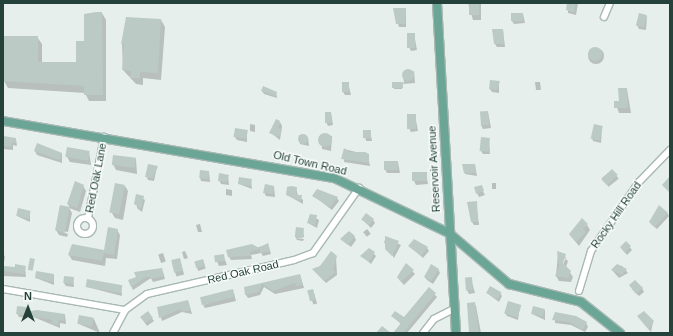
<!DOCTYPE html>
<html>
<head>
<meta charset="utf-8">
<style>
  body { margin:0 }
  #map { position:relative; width:673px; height:336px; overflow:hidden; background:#e6efeb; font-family:Helvetica,sans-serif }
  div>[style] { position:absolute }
  .shadow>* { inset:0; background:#0003; transform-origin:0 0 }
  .round { border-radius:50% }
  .building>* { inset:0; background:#bbcac4; transform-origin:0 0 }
  .roads { filter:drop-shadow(1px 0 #a8b8b2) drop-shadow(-1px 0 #a8b8b2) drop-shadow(0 1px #a8b8b2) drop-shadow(0 -1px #a8b8b2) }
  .minor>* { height:6px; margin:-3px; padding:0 3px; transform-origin:3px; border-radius:3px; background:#fff }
  .minor>.ring { margin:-3px; padding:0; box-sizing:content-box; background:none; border:6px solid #fff; border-radius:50% }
  .major>* { height:8px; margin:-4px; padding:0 4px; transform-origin:4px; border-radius:4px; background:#6aa596 }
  span { translate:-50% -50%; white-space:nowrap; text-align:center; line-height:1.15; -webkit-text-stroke:3px #f7fbf9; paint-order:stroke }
  .street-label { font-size:11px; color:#24423a }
  .frame { position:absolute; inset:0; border:4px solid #24423a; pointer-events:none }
  .north { position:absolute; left:8px; top:288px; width:40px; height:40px; -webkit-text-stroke:3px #f7fbf9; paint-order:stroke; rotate:0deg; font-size:11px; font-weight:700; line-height:16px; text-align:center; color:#24423a }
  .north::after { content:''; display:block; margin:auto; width:14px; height:18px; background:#24423a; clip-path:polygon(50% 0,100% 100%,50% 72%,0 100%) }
</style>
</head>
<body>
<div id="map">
  <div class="shadow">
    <div style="clip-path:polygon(468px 3px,481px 3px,481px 20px,473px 20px)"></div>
    <div style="clip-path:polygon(568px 3px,578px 3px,576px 15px,568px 13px)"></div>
    <div style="clip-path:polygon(394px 9px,406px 9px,406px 27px,399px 27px)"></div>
    <div style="clip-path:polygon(102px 13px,106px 20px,106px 101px,89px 101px,85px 93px,8px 88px,4px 81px,37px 37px,42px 44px,42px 63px,78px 63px)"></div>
    <div style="clip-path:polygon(523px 14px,525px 23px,514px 24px,512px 21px)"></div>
    <div style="clip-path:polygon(647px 16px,646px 30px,639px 29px,637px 25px)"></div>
    <div style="clip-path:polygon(161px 20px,165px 27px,161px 80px,143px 78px,143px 85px,136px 84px,123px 70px,122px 43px)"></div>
    <div style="clip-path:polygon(503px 30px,505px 47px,497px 47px,495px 44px)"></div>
    <div style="clip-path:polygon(414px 34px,417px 50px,411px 51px,409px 47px)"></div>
    <div class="round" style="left:588px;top:48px;width:16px;height:16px"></div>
    <div style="clip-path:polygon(414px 71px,415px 83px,403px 84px,402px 89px,394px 89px,393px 83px,404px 83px,403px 74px)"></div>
    <div style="clip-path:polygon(499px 82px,499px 93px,492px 92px,490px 89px)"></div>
    <div style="clip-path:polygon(535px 82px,540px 82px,541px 90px,536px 90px)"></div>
    <div style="clip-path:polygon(348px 83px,351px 95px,345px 95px,343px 92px)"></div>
    <div style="clip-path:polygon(627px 89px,631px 113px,619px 113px,615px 102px,620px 102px)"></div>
    <div style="clip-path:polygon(262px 91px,276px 92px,277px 98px,264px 94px)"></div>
    <div style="clip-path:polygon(488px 112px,491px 128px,483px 129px,481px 125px)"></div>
    <div style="clip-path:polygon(331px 113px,333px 125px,328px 126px,326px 122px)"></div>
    <div style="clip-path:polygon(415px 115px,418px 131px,411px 132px,409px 128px)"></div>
    <div style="clip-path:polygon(280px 122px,282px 126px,280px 140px,271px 133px)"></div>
    <div style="clip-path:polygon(250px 124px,255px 125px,255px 132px,250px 131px)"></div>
    <div style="clip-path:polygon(602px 127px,601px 143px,593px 141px,592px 138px)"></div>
    <div style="clip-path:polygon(247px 131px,247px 142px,237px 140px,235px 137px)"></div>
    <div style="clip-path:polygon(364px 131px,370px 131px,372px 141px,366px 141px)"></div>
    <div style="clip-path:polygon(321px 134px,332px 136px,331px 151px,322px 149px)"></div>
    <div style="clip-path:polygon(299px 135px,308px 137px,309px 146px,300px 144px)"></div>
    <div style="clip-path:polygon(3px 137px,16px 139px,17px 146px,13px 145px,13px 150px,3px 149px)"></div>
    <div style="clip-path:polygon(489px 139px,490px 154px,483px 154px,481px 151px)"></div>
    <div style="clip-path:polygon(344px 149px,368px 155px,370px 166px,344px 162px)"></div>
    <div style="clip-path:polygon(35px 151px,62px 153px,62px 163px,37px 155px)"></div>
    <div style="clip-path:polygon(89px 152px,91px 165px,70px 162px,67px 157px)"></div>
    <div style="clip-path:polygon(136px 159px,137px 174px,116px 170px,113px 164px)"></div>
    <div style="clip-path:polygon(398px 162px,400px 173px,387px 173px,385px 169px)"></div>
    <div style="clip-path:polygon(463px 165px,475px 165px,477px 176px,465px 174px)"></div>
    <div style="clip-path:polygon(157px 167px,154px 181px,148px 180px,147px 177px)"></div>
    <div style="left:612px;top:170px;width:11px;height:13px;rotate:52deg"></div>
    <div style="clip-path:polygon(209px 172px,210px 182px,201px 181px,200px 177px)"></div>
    <div style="clip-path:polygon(426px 173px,428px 184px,416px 185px,414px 181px)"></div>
    <div style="clip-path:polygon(228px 176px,229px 185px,221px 184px,219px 180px)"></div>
    <div style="clip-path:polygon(251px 180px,252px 189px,239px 184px)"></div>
    <div style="left:492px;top:183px;width:4px;height:6px"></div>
    <div style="clip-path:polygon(83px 186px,86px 191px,80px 212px,69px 208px,72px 213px,68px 232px,58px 230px,68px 234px,67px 237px,59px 235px,56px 230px,60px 206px,70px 208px,68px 204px)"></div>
    <div style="clip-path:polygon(125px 186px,128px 191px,123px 220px,115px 218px,112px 213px)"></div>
    <div style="clip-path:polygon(480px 186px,485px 195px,479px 197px,477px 193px)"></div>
    <div style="clip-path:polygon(274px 187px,275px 197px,266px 196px,264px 192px)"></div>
    <div style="clip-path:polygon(296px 188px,298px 196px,303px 200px,303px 204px,287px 195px)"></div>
    <div style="clip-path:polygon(226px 189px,232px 190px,232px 196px,226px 195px)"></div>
    <div style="clip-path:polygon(137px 195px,145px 200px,142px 212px,137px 208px)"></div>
    <div style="clip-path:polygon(314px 196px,337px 198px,339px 201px,332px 210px)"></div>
    <div style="clip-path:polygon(476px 202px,479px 225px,474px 225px,472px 222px)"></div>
    <div style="clip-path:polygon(30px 211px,30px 222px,17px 216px)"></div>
    <div style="clip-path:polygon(667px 213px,669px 216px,657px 229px,652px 225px,650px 222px)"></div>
    <div style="clip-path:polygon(310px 215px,319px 220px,317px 228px,308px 223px)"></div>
    <div style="clip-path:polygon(362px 219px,373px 220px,375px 223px,371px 228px)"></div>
    <div style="clip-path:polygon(200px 224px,202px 232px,198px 232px,196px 225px)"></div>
    <div style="clip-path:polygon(587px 225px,590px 230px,579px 246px,570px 235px)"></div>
    <div style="clip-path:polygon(303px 229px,304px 237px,296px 238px,295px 236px)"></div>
    <div style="left:367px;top:229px;width:6px;height:5px;rotate:51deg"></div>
    <div style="clip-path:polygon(117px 230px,120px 235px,117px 259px,106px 258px,105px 266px,72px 260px,69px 255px,73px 245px,105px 251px)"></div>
    <div style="clip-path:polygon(354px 236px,356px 240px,351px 247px,341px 239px)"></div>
    <div style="clip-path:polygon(296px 238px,304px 239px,303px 241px,297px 240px)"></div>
    <div style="clip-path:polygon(386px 238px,401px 245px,394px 258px,384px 242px)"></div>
    <div style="clip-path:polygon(626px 243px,632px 250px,627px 255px,621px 247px)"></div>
    <div style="clip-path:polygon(268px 244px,271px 254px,263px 256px,261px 253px,251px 255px,252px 259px,231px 260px,229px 257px)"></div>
    <div style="clip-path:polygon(410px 246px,427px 248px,429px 251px,423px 258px)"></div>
    <div style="clip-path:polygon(369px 249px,376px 256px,371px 264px,362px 256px)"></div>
    <div style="clip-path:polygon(185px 251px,188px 258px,184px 259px,182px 252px)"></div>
    <div style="clip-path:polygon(3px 253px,5px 257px,4px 262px,3px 262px)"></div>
    <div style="left:163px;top:253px;width:9px;height:5px;rotate:72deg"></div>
    <div style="clip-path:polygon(evenodd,558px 253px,568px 261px,566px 267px,573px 277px,571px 282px,559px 281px,556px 276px,558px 253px,564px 257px,566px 257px,562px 268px,560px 267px,564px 257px)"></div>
    <div style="clip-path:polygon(223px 255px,227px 265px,219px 266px,215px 257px)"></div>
    <div style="clip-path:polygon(336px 257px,337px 275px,326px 283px,314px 270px)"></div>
    <div style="left:180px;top:260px;width:15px;height:8px;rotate:74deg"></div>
    <div style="left:203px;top:260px;width:9px;height:8px;rotate:72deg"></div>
    <div style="clip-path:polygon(406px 265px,415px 274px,404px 285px,398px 278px)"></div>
    <div style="clip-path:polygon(617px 265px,622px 266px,628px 273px,619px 278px,612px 270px)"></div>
    <div style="clip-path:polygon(3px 267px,25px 267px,26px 277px,3px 276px)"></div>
    <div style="clip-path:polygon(438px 269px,440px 273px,433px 284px,427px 280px,425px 277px)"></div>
    <div style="clip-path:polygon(163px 272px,165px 279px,153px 282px,151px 278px,133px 290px,129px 281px)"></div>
    <div style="clip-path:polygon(54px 275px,54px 285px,36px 278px)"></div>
    <div style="clip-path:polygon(300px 275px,304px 288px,275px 294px,264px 287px,260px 295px,248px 298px,246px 295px,245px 288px)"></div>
    <div style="clip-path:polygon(73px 278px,74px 287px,66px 286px,64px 283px)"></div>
    <div style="clip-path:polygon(471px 279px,475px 293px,469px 294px,467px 290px)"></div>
    <div style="clip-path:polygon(121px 286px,122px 296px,87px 287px)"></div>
    <div style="clip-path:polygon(642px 288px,644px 292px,639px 296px,632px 289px)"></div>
    <div style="clip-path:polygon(429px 289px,437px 297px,407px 333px,394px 333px,401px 324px,392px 316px,404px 318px)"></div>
    <div style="left:313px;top:290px;width:14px;height:4px;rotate:73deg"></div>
    <div style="clip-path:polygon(487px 293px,500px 293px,502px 296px,499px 302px)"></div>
    <div style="clip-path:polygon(234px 294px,236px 301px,205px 308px,203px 305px)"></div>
    <div style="clip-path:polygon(188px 301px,192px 314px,182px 312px,162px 321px,158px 308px)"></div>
    <div style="clip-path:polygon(474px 303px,476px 306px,481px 333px,471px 333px)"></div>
    <div style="clip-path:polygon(520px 305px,518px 320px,507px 316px,505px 313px)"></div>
    <div style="clip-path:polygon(26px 308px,27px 318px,19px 317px,17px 313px)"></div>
    <div style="clip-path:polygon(545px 310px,545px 320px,532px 314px)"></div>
    <div style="clip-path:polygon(148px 313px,154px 321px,147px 326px,143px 320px)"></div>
    <div style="clip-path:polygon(555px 313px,586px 323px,588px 327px,585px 332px,571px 325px,555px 323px)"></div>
    <div style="clip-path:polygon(65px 315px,66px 324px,60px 323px,60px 328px,31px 316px)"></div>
    <div style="clip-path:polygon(94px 319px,100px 333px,79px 324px)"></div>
    <div style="clip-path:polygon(641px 320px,653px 322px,651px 332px)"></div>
  </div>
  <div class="building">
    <div style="left:469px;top:3px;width:10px;height:12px"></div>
    <div style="clip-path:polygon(567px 3px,576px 3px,574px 12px,566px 10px)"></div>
    <div style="clip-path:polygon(393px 8px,406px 8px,405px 24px,396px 24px)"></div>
    <div style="clip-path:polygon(96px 12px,102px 12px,103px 95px,84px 95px,84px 86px,3px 81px,3px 36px,38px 36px,38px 62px,76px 62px,76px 41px,84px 41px,84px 14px)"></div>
    <div style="left:511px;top:13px;width:12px;height:8px"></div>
    <div style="left:639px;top:13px;width:8px;height:13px;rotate:14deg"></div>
    <div style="clip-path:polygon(126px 17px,161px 19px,158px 73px,140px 72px,140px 78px,130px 78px,131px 71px,122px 70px,124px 44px,121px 44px)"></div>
    <div style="clip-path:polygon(492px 29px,503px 29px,504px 44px,494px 44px)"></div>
    <div style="left:407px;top:33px;width:8px;height:15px"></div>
    <div class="round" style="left:588px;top:47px;width:14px;height:14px"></div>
    <div class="round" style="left:402px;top:69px;width:12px;height:12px"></div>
    <div style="clip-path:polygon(490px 80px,500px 81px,497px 90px,489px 89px)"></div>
    <div style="left:349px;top:82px;width:10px;height:7px;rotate:90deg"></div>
    <div style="left:392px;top:82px;width:11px;height:6px"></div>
    <div style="clip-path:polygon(263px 86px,277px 92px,276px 96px,261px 91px)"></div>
    <div style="clip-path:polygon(618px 88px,627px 88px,628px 108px,614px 108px,614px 101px,619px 101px)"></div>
    <div style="left:488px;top:111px;width:14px;height:8px;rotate:86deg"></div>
    <div style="clip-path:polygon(325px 112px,331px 112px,332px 122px,325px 123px)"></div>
    <div style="left:407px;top:114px;width:9px;height:15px"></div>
    <div style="clip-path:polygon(276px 119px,280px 121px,278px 128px,282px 130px,279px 137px,269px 133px)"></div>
    <div style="left:594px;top:124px;width:9px;height:15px;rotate:13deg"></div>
    <div style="left:235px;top:128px;width:13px;height:9px;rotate:9deg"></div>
    <div style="left:363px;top:130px;width:8px;height:8px"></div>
    <div class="round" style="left:318px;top:133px;width:14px;height:14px"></div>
    <div class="round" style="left:298px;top:134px;width:10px;height:10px"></div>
    <div style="clip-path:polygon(3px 136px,16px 138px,16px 143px,12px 142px,11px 147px,3px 146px)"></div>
    <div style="left:481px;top:137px;width:9px;height:14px;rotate:6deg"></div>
    <div style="clip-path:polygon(37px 143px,62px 153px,60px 160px,34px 151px)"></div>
    <div style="left:67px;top:147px;width:23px;height:10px;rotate:10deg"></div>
    <div style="clip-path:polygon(344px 148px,349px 152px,365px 152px,369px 154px,369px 163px,341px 159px)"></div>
    <div style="left:113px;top:155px;width:23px;height:10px;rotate:7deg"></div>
    <div style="left:384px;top:161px;width:14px;height:9px"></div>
    <div style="clip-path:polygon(148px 164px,158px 166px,153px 178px,145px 177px)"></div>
    <div style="clip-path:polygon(462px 164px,475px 164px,476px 173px,464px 173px)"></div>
    <div style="left:612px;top:169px;width:8px;height:15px;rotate:45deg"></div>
    <div style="left:200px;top:170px;width:9px;height:8px;rotate:6deg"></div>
    <div style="left:427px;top:172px;width:9px;height:15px;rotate:90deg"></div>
    <div style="clip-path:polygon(219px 173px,229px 175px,227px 182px,218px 181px)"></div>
    <div style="clip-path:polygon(670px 176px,670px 193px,662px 185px)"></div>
    <div style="left:239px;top:177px;width:13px;height:7px;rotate:9deg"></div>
    <div style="clip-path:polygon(75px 181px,84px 185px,77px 208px,67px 204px)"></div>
    <div style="left:115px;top:183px;width:10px;height:30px;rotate:11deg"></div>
    <div style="clip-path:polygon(265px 184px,274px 186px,273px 194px,263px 193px)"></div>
    <div style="clip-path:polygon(482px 185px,484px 191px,476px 194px,474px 187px)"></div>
    <div style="clip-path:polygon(291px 186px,297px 187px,296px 195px,302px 195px,301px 201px,286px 195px,287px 187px)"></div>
    <div style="clip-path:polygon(317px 189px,338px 197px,330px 207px,312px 196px)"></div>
    <div style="clip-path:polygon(136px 194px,144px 196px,141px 209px,134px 204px)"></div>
    <div style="clip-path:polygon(477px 201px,478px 222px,471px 222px,467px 202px)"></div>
    <div style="left:60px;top:205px;width:10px;height:26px;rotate:11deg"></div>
    <div style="clip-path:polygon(659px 205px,668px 213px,655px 227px,649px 222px)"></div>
    <div style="left:18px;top:208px;width:13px;height:8px;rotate:13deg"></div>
    <div style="left:366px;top:213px;width:10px;height:8px;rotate:37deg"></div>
    <div style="clip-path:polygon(310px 214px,317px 215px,315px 225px,307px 223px)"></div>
    <div style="clip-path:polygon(582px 218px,588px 224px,583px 229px,586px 232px,576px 242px,569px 234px)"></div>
    <div style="clip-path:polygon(108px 227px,118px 229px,114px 255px,104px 253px,102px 261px,68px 255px,72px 244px,104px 250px)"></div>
    <div style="left:296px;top:227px;width:8px;height:10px;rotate:7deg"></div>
    <div style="clip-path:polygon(349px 231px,355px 236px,348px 245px,340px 239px)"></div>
    <div style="clip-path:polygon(385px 236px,399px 241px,392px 256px,385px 249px)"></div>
    <div style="clip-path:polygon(414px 239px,428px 247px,421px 256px,408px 246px)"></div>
    <div style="clip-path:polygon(626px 241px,631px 246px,625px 253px,620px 247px)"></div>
    <div style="clip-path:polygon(268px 243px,270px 251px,260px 253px,260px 249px,250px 252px,251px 256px,228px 257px,226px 250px,252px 244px,259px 248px)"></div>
    <div style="clip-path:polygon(369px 248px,375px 252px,369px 262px,360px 256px)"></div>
    <div style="clip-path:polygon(331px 251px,337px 256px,333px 270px,336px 272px,324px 281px,312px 269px,320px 266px)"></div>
    <div style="clip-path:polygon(557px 251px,566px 254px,563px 263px,571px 271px,568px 278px,555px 276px,559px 267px)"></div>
    <div style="left:224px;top:254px;width:7px;height:10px;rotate:82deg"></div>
    <div style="left:30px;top:258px;width:5px;height:12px;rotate:11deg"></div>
    <div style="left:180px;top:258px;width:13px;height:9px;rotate:77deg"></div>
    <div style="left:203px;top:259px;width:7px;height:9px;rotate:74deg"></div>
    <div style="clip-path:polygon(406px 263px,414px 270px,401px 282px,397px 277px)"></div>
    <div style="clip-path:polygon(15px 264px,26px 266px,24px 274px,3px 271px,3px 266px,15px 267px)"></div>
    <div style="clip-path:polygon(431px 264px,439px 269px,431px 281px,424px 277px)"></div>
    <div style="clip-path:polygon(617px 264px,627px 269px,622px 275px,611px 270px)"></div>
    <div style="clip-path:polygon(162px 268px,164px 276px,150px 279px,149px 275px,131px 287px,128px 280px,136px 277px,134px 272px)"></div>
    <div style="clip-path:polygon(36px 271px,54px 274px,53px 282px,35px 278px)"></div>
    <div style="clip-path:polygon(300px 274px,303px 285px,296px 286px,295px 283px,273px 291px,262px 284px,259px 292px,245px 295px,244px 287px)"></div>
    <div style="left:64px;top:276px;width:10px;height:7px;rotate:6deg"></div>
    <div style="left:472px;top:277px;width:13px;height:7px;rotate:86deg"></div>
    <div style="left:87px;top:279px;width:36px;height:8px;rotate:10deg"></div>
    <div style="clip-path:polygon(635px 280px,643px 288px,636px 294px,629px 285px)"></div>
    <div style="left:490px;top:286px;width:13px;height:8px;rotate:29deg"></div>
    <div style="clip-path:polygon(429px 287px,436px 293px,403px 333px,393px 333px,401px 323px,391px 316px,395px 311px,404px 317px)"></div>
    <div style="left:233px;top:289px;width:8px;height:34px;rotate:76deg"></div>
    <div style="left:313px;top:289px;width:11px;height:6px;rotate:75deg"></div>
    <div style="clip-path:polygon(188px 300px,191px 310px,181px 312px,181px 309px,159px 318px,157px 307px)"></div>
    <div style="left:508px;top:301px;width:14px;height:13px;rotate:17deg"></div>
    <div style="clip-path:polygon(475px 302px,479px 333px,469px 333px,467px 303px)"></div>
    <div style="left:17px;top:306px;width:9px;height:8px;rotate:6deg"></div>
    <div style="left:533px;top:306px;width:12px;height:8px;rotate:14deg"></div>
    <div style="clip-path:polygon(37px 310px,65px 314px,64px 321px,59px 320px,58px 325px,51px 324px,52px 320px,30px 316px,31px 311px)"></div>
    <div style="clip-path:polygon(148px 311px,153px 318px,145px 323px,140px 317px)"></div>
    <div style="clip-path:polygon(644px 311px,654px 321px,649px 330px,637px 316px)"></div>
    <div style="clip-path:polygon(555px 312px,576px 316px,587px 322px,583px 330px,569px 322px,552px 320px)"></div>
    <div style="left:79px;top:315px;width:15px;height:9px;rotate:11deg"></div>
    <div style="clip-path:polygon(382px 326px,391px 333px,376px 333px)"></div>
  </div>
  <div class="roads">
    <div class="minor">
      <div style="left:604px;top:17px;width:15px;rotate:-67deg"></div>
      <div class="ring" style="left:77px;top:218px;width:10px;height:10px"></div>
      <div style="left:88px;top:218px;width:83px;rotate:-78.8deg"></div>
      <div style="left:3px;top:289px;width:124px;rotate:9.8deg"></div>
      <div style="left:579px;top:291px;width:42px;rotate:-73.3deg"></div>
      <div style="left:591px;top:251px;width:84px;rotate:-55.2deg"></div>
      <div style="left:639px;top:182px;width:45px;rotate:-45.9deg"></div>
      <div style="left:113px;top:333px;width:26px;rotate:-62deg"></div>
      <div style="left:125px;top:310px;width:27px;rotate:-36deg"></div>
      <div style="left:147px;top:294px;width:151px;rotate:-13deg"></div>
      <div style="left:294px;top:260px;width:20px;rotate:-20deg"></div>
      <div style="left:313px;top:253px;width:80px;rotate:-54.7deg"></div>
      <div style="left:423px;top:333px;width:18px;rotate:-52deg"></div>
      <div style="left:434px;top:319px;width:22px;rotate:-27deg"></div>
    </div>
    <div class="major">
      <div style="left:437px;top:3px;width:331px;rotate:86.7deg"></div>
      <div style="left:3px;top:121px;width:336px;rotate:9.8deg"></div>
      <div style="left:334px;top:178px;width:127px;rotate:25.6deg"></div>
      <div style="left:449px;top:233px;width:79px;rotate:40.4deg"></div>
      <div style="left:509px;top:284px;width:74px;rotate:14deg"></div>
      <div style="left:581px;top:302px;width:50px;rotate:38.5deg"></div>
    </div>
  </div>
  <div class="street-label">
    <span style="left:310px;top:163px;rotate:13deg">Old Town Road</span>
    <span style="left:434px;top:169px;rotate:-93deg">Reservoir Avenue</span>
    <span style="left:96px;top:178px;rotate:-79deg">Red Oak Lane</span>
    <span style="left:616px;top:215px;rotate:-55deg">Rocky Hill Road</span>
    <span style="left:243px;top:272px;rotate:-13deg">Red Oak Road</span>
  </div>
  <div class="frame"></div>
  <div class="north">N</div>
</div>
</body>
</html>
